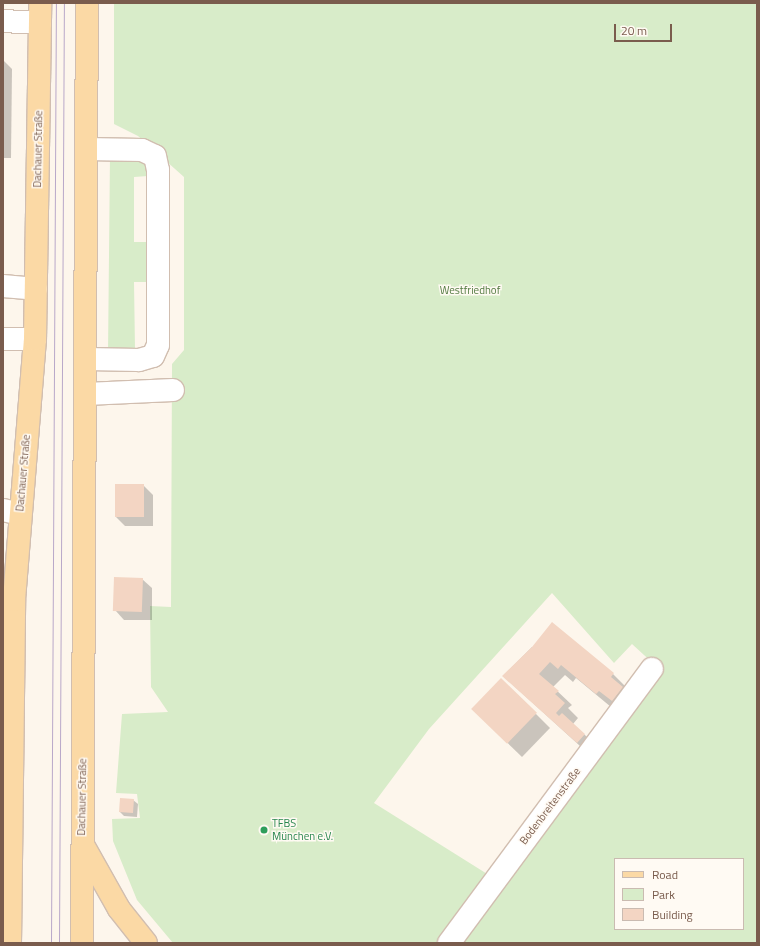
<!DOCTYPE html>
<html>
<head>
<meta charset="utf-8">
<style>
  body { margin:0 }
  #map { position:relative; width:760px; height:946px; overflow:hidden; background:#fdf6ec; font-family:"Titillium Web",sans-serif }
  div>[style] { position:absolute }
  .green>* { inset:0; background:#d8ecc9 }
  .shadow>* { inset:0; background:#0003 }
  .building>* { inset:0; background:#f3d5c3; transform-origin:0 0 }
  .roads { filter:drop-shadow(1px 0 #d1beb0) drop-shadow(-1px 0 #d1beb0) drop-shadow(0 1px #d1beb0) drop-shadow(0 -1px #d1beb0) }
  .minor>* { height:22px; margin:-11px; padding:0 11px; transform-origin:11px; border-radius:11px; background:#fff }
  .major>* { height:22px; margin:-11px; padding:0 11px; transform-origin:11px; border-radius:11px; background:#fbd9a5 }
  .tram>* { height:1px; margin:-0.5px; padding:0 0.5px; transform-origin:0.5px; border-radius:0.5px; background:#b9a8c9 }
  .dots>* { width:11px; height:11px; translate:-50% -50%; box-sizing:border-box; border:2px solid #fffaf3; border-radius:50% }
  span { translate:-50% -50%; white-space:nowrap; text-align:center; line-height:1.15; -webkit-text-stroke:3px #fffaf3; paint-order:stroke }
  .street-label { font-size:11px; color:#7a5c4d }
  .park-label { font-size:11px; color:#537a41 }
  .leisure-label { font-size:11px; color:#27864d }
  .left { translate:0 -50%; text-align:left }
  .frame { position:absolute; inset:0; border:4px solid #7a5c4d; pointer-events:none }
  .legend { position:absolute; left:614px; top:858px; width:130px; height:72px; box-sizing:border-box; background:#fffaf3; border:1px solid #cabbb1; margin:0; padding:5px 7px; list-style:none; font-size:12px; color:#7a5c4d }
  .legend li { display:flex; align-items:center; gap:8px; height:20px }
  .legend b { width:20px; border:1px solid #cabbb1 }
  .scale { position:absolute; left:614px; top:24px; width:58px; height:18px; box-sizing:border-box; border:2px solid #7a5c4d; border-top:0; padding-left:5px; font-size:12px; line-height:14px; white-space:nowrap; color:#7a5c4d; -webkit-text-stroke:3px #fffaf3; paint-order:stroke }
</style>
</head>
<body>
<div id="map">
  <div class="green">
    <div style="clip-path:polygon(evenodd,114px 3px,757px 3px,757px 943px,461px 943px,656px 666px,632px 644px,614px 663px,552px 593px,429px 729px,374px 803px,492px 877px,442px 943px,173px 943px,137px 900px,113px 841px,112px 819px,140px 818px,137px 794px,116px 793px,122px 714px,168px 712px,151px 687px,150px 606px,171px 607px,172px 364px,184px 350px,184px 177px,138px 136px,114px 124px,114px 3px,615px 859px,743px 859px,743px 929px,615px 929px,615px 859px)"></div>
    <div style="clip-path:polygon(110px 155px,147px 160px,148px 176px,134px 177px,134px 242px,146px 242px,146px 282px,134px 282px,135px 349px,108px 354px)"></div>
  </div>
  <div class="shadow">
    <div style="clip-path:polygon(3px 60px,12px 69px,11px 158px,3px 158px)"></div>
    <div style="clip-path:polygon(143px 485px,153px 495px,153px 526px,125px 526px,116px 517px)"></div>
    <div style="clip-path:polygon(142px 579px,152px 588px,152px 620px,124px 620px,115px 610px)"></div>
    <div style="clip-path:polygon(532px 647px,613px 674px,627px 688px,611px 707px,576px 678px,573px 682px,565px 675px,553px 687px,572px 705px,568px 708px,578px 718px,573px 724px,599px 748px,591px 756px,503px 676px)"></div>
    <div style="clip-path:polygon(536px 714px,550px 728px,522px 757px,487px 723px)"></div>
    <div style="clip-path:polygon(133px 800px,138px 804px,137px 817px,124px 816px,120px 812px)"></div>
  </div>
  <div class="building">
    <div style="left:115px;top:484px;width:29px;height:33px"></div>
    <div style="left:114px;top:577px;width:29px;height:34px;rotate:2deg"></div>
    <div style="clip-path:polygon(552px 622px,614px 673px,611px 677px,623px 687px,612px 701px,599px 691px,596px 694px,561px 665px,558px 669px,550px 662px,539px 674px,559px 691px,555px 694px,565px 703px,556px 713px,559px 716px,562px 713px,585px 734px,577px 743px,502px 676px,532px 647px)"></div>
    <div style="left:501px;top:678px;width:50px;height:43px;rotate:44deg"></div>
    <div style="left:120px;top:798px;width:14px;height:14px;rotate:4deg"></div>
  </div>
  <div class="roads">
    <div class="minor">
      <div style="left:3px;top:21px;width:37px;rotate:3deg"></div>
      <div style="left:86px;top:149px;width:56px;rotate:1deg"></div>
      <div style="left:142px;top:150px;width:14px;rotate:25deg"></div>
      <div style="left:155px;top:156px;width:14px;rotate:78deg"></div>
      <div style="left:158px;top:170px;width:175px;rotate:90deg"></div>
      <div style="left:158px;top:345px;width:12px;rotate:114deg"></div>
      <div style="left:153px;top:356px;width:15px;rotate:164deg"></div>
      <div style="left:139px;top:360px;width:52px;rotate:-178.9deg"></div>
      <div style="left:3px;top:286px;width:33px;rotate:5deg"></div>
      <div style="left:3px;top:339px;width:32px"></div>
      <div style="left:86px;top:394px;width:87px;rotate:-2.6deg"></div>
      <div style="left:3px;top:510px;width:17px;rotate:13deg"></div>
      <div style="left:449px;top:943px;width:341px;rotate:-53.5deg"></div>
    </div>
    <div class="major">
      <div style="left:83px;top:845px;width:73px;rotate:60.6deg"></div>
      <div style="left:119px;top:909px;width:43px;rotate:51.5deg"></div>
      <div style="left:10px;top:943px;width:343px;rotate:-89.3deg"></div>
      <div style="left:14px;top:600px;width:262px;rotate:-85.4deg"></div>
      <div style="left:35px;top:339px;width:336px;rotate:-89.1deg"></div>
      <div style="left:82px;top:943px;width:940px;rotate:-89.7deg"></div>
    </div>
  </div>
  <div class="tram">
    <div style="left:51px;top:943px;width:940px;rotate:-89.7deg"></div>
    <div style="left:59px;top:943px;width:940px;rotate:-89.7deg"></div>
  </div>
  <div class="dots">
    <div style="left:264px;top:830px;background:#2e9e5b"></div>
  </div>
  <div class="street-label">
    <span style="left:38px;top:149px;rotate:-89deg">Dachauer Straße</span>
    <span style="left:23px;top:473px;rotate:-85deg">Dachauer Straße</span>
    <span style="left:82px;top:797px;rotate:-89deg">Dachauer Straße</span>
    <span style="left:550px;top:806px;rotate:-53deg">Bodenbreitenstraße</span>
  </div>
  <div class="park-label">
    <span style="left:470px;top:290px">Westfriedhof</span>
  </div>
  <div class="leisure-label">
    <span class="left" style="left:272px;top:830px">TFBS<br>München e.V.</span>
  </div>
  <div class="frame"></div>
  <ul class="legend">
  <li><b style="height:5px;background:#fbd9a5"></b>Road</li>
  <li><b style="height:11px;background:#d8ecc9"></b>Park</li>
  <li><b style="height:11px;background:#f3d5c3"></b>Building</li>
  </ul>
  <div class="scale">20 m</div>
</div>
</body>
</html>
